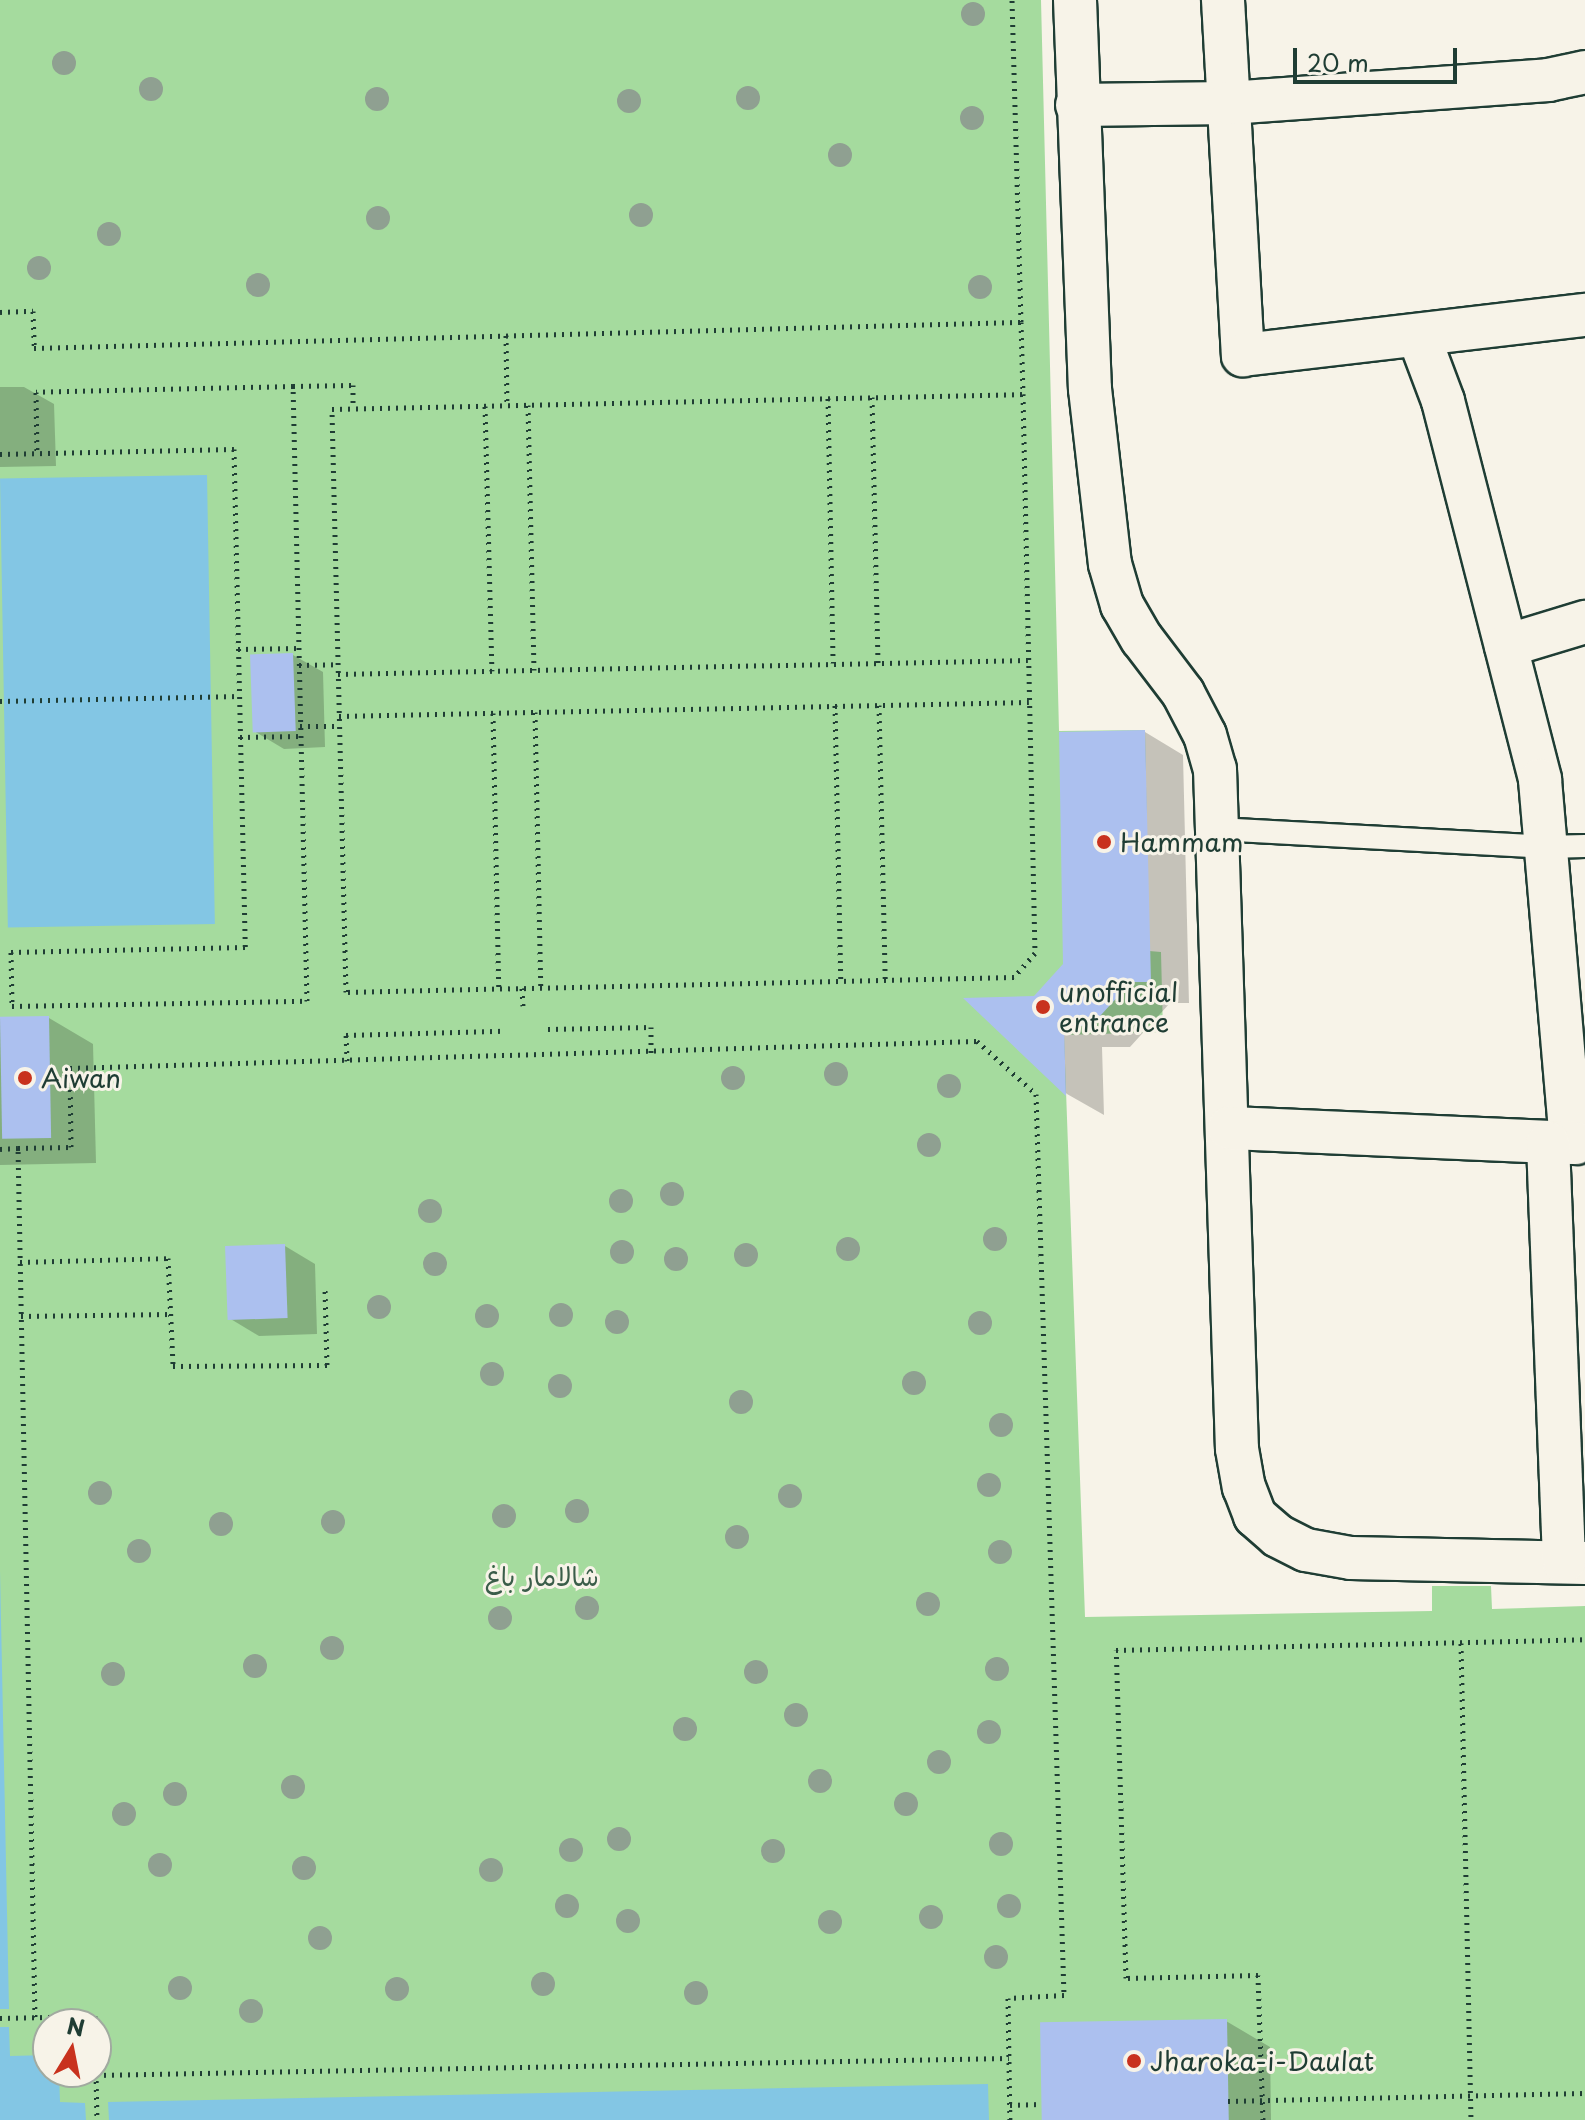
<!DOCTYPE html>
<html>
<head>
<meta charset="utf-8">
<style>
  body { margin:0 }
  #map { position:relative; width:1585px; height:2120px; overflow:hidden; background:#f7f3e8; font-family:"Playpen Sans","Playpen Sans Arabic",sans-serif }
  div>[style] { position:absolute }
  .green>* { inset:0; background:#a5db9e }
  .water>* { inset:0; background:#83c6e4; transform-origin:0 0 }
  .shadow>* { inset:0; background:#0003 }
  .building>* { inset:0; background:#acc0ef; transform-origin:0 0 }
  .path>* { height:5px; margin-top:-2.5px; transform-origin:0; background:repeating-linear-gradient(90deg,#1f3d34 0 2px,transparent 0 8px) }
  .roads { filter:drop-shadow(2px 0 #1f3d34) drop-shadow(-2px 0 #1f3d34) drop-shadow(0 2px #1f3d34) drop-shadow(0 -2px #1f3d34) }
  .lane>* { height:22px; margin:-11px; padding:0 11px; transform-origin:11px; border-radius:11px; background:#f7f3e8 }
  .street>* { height:42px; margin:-21px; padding:0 21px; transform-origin:21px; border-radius:21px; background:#f7f3e8 }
  .trees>* { width:24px; height:24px; margin:-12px; border-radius:50%; background:#8fa091 }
  .dots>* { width:22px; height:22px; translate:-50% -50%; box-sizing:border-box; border:4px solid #f7f3e8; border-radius:50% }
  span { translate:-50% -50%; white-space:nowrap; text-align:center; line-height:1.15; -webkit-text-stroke:6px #f7f3e8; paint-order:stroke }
  .poi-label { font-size:26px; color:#1f3d34 }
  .left { translate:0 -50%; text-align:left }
  .park-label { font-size:26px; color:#3a5d49 }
  .north { position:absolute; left:32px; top:2008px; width:80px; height:80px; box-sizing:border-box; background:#f7f3e8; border:2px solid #a1aaa0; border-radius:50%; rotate:10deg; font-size:22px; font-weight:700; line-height:32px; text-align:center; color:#1f3d34 }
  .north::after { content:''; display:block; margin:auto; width:28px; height:36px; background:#c8321e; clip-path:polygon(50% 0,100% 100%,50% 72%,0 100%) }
  .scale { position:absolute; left:1293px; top:48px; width:164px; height:36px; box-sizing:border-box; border:4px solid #1f3d34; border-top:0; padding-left:10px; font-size:24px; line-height:28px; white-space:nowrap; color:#1f3d34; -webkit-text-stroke:6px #f7f3e8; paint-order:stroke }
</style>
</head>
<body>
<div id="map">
  <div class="green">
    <div style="clip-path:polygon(evenodd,0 0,1041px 0,1059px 731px,1145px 730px,1149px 951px,1161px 952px,1163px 1032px,1064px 1035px,1085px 1617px,1432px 1611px,1432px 1586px,1491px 1586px,1492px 1609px,1585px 1606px,1585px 2120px,0 2120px,0 0,48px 2024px,96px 2024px,96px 2072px,48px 2072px,48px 2024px)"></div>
  </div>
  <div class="water">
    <div style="left:207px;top:475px;width:449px;height:207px;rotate:89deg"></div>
    <div style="clip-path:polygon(0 1571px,9px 2009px,0 2009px)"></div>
    <div style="clip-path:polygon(0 2027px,9px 2027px,10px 2056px,48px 2055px,48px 2072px,59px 2072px,60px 2102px,85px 2103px,86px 2120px,0 2120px)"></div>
    <div style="clip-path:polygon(988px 2084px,989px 2120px,109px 2120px,108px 2102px)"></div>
  </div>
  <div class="shadow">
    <div style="clip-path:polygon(0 387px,24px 387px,54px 404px,56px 466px,0 467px)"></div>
    <div style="clip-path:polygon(293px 655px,323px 672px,325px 747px,284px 749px,254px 731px)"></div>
    <div style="clip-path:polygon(1145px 732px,1183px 755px,1189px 1003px,1170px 1003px,1130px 1047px,1102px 1047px,1104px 1115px,1067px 1094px,967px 1000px,1035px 998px,1065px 965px)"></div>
    <div style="clip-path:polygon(49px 1018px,93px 1044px,96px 1163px,0 1165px,0 1019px)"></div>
    <div style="clip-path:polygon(285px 1246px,315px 1264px,317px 1334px,259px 1336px,229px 1318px)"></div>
    <div style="clip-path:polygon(1226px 2021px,1270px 2047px,1271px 2120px,1043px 2120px)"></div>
  </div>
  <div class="building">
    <div style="left:293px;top:653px;width:78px;height:43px;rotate:88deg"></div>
    <div style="clip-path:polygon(1145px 730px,1151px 982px,1131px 982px,1091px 1026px,1064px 1026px,1066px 1096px,963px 998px,1034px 996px,1063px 964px,1059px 732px)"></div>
    <div style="left:49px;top:1016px;width:122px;height:49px;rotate:89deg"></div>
    <div style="left:285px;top:1244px;width:74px;height:60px;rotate:88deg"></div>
    <div style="left:1227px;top:2019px;width:101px;height:187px;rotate:89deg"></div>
  </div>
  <div class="path">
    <div style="left:0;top:312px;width:33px;rotate:-2deg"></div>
    <div style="left:33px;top:311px;width:37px;rotate:88deg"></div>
    <div style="left:34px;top:348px;width:987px;rotate:-1.51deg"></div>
    <div style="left:1021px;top:322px;width:322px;rotate:-91.6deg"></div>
    <div style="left:1021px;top:322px;width:72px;rotate:88.4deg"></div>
    <div style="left:506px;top:335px;width:70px;rotate:89.2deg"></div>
    <div style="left:293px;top:386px;width:60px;rotate:-1deg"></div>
    <div style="left:353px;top:385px;width:23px;rotate:90deg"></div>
    <div style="left:1023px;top:394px;width:559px;rotate:88.77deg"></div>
    <div style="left:1035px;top:953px;width:32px;rotate:131deg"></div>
    <div style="left:1014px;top:977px;width:668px;rotate:178.71deg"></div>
    <div style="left:346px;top:992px;width:583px;rotate:-91.38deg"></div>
    <div style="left:332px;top:409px;width:691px;rotate:-1.24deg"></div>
    <div style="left:872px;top:397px;width:266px;rotate:88.7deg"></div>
    <div style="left:828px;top:398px;width:265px;rotate:88.9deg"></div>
    <div style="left:528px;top:405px;width:265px;rotate:88.7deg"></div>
    <div style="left:485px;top:406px;width:265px;rotate:88.5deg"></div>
    <div style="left:0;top:454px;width:234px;rotate:-1.2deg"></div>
    <div style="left:234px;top:449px;width:498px;rotate:88.7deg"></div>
    <div style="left:245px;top:947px;width:234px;rotate:178.8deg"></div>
    <div style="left:11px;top:952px;width:54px;rotate:88.9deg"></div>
    <div style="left:12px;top:1006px;width:295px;rotate:-1deg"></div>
    <div style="left:307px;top:1001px;width:615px;rotate:-91.3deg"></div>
    <div style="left:293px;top:386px;width:257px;rotate:178.7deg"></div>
    <div style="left:36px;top:392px;width:62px;rotate:89.1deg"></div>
    <div style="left:238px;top:649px;width:61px;rotate:-0.9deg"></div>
    <div style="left:299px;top:665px;width:39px;rotate:-1deg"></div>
    <div style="left:338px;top:674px;width:690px;rotate:-1.16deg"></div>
    <div style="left:0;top:701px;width:240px;rotate:-1.2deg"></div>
    <div style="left:835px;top:705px;width:276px;rotate:88.8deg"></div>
    <div style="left:879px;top:705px;width:274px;rotate:88.7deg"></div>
    <div style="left:535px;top:712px;width:275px;rotate:88.8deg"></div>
    <div style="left:493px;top:713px;width:275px;rotate:88.8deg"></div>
    <div style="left:339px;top:716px;width:690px;rotate:-1.16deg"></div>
    <div style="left:300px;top:726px;width:39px"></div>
    <div style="left:240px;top:737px;width:61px;rotate:-0.9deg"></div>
    <div style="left:522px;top:988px;width:18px;rotate:87deg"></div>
    <div style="left:548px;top:1029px;width:103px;rotate:-1.1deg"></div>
    <div style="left:651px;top:1027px;width:26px;rotate:90deg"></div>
    <div style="left:347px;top:1061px;width:26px;rotate:-92deg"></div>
    <div style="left:346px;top:1035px;width:158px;rotate:-1.5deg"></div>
    <div style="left:0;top:1149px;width:18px;rotate:-3deg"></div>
    <div style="left:20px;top:1262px;width:148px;rotate:-1.5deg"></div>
    <div style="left:168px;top:1258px;width:108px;rotate:87.3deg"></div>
    <div style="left:173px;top:1366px;width:154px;rotate:-0.4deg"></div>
    <div style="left:327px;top:1365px;width:75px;rotate:-91.5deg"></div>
    <div style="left:21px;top:1316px;width:150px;rotate:-0.8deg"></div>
    <div style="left:1461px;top:1643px;width:477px;rotate:88.8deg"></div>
    <div style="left:35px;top:2017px;width:869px;rotate:-91.12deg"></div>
    <div style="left:18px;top:1148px;width:53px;rotate:-1.1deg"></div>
    <div style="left:71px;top:1147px;width:79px;rotate:-90.7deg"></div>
    <div style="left:70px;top:1068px;width:907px;rotate:-1.71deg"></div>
    <div style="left:977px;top:1041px;width:79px;rotate:41.9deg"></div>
    <div style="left:1036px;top:1094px;width:901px;rotate:88.22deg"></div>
    <div style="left:1064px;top:1995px;width:56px;rotate:176.9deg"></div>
    <div style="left:1008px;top:1998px;width:122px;rotate:89.1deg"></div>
    <div style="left:0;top:2018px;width:95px;rotate:-1.2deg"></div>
    <div style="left:95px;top:2016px;width:8px;rotate:90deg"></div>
    <div style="left:96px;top:2073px;width:47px;rotate:88.8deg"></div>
    <div style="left:96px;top:2075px;width:913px;rotate:-1.07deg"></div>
    <div style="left:1228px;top:2101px;width:357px;rotate:-1.3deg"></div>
    <div style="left:1010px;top:2105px;width:31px;rotate:-2deg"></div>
    <div style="left:1263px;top:2120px;width:145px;rotate:-92deg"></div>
    <div style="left:1258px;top:1975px;width:132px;rotate:178.7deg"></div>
    <div style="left:1126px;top:1978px;width:328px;rotate:-91.7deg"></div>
    <div style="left:1116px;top:1650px;width:469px;rotate:-1.3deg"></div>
  </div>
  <div class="roads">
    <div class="lane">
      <div style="left:1217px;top:829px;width:328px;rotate:3.1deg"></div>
      <div style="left:1545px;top:847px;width:40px;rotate:-1.4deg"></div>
    </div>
    <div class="street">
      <div style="left:1075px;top:0;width:389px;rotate:87.8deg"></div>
      <div style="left:1090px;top:389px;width:176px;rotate:83.5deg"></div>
      <div style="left:1110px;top:564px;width:43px;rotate:73.7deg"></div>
      <div style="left:1122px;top:605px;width:39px;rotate:60deg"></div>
      <div style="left:1142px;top:639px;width:68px;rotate:52.8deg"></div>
      <div style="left:1183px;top:693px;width:47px;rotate:62.4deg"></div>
      <div style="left:1205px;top:735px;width:35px;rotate:74deg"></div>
      <div style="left:1215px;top:769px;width:680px;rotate:88.15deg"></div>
      <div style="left:1237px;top:1449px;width:39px;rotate:80deg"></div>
      <div style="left:1244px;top:1487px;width:31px;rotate:69deg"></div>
      <div style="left:1255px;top:1516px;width:30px;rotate:41deg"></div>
      <div style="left:1278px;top:1536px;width:31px;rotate:27deg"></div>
      <div style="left:1306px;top:1550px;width:46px;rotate:10.1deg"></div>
      <div style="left:1351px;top:1558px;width:234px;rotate:1.2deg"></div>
      <div style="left:1223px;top:0;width:356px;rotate:86.8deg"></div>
      <div style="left:1243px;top:355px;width:344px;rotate:-6.7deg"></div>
      <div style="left:1077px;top:105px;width:152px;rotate:-0.8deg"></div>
      <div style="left:1229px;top:103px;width:320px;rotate:-4.1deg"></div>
      <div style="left:1548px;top:80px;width:38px;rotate:-12deg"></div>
      <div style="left:1419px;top:337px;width:68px;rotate:69.4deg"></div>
      <div style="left:1443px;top:401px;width:391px;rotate:75.6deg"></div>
      <div style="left:1540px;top:780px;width:364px;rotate:85.1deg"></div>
      <div style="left:1506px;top:646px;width:83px;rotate:-16.9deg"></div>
      <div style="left:1229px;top:1128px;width:347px;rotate:2.5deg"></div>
      <div style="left:1548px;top:1143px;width:419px;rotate:87.8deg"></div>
    </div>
  </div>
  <div class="trees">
    <div style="left:973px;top:14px"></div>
    <div style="left:64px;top:63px"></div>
    <div style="left:151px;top:89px"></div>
    <div style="left:748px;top:98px"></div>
    <div style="left:377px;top:99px"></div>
    <div style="left:629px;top:101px"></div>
    <div style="left:972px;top:118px"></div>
    <div style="left:840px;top:155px"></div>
    <div style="left:641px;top:215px"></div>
    <div style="left:378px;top:218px"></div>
    <div style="left:109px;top:234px"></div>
    <div style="left:39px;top:268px"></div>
    <div style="left:258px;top:285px"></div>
    <div style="left:980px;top:287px"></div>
    <div style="left:836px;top:1074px"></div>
    <div style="left:733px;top:1078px"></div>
    <div style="left:949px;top:1086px"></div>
    <div style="left:929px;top:1145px"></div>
    <div style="left:672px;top:1194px"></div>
    <div style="left:621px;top:1201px"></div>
    <div style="left:430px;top:1211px"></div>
    <div style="left:995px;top:1239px"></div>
    <div style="left:848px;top:1249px"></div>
    <div style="left:622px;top:1252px"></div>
    <div style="left:746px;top:1255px"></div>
    <div style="left:676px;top:1259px"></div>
    <div style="left:435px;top:1264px"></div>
    <div style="left:379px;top:1307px"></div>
    <div style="left:561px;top:1315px"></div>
    <div style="left:487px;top:1316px"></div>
    <div style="left:617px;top:1322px"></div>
    <div style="left:980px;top:1323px"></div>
    <div style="left:492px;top:1374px"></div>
    <div style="left:914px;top:1383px"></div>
    <div style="left:560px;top:1386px"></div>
    <div style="left:741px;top:1402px"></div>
    <div style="left:1001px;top:1425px"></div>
    <div style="left:989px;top:1485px"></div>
    <div style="left:100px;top:1493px"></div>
    <div style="left:790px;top:1496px"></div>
    <div style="left:577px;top:1511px"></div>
    <div style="left:504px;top:1516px"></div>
    <div style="left:333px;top:1522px"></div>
    <div style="left:221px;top:1524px"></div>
    <div style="left:737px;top:1537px"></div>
    <div style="left:139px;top:1551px"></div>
    <div style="left:1000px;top:1552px"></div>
    <div style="left:928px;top:1604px"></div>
    <div style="left:587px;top:1608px"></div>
    <div style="left:500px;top:1618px"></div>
    <div style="left:332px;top:1648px"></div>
    <div style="left:255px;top:1666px"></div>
    <div style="left:997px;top:1669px"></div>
    <div style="left:756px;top:1672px"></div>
    <div style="left:113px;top:1674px"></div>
    <div style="left:796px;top:1715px"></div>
    <div style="left:685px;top:1729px"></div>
    <div style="left:989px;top:1732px"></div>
    <div style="left:939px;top:1762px"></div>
    <div style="left:820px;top:1781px"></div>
    <div style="left:293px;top:1787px"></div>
    <div style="left:175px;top:1794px"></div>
    <div style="left:906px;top:1804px"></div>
    <div style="left:124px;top:1814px"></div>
    <div style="left:619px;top:1839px"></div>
    <div style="left:1001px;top:1844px"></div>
    <div style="left:571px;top:1850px"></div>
    <div style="left:773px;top:1851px"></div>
    <div style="left:160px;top:1865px"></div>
    <div style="left:304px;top:1868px"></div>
    <div style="left:491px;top:1870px"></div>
    <div style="left:567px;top:1906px"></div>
    <div style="left:1009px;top:1906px"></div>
    <div style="left:931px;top:1917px"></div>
    <div style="left:628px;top:1921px"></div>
    <div style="left:830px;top:1922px"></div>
    <div style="left:320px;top:1938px"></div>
    <div style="left:996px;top:1957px"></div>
    <div style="left:543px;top:1984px"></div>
    <div style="left:180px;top:1988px"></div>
    <div style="left:397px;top:1989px"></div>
    <div style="left:696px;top:1993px"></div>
    <div style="left:251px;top:2011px"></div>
  </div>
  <div class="dots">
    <div style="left:1104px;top:842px;background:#c8321e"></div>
    <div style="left:1043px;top:1007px;background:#c8321e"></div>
    <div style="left:25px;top:1078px;background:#c8321e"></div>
    <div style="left:1134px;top:2061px;background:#c8321e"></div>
  </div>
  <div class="poi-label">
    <span class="left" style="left:1120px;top:842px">Hammam</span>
    <span class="left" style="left:1059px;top:1007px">unofficial<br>entrance</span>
    <span class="left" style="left:41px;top:1078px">Aiwan</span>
    <span class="left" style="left:1150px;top:2061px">Jharoka-i-Daulat</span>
  </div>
  <div class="park-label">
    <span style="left:542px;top:1576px">شالامار باغ</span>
  </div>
  <div class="north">N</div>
  <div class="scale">20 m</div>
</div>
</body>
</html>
